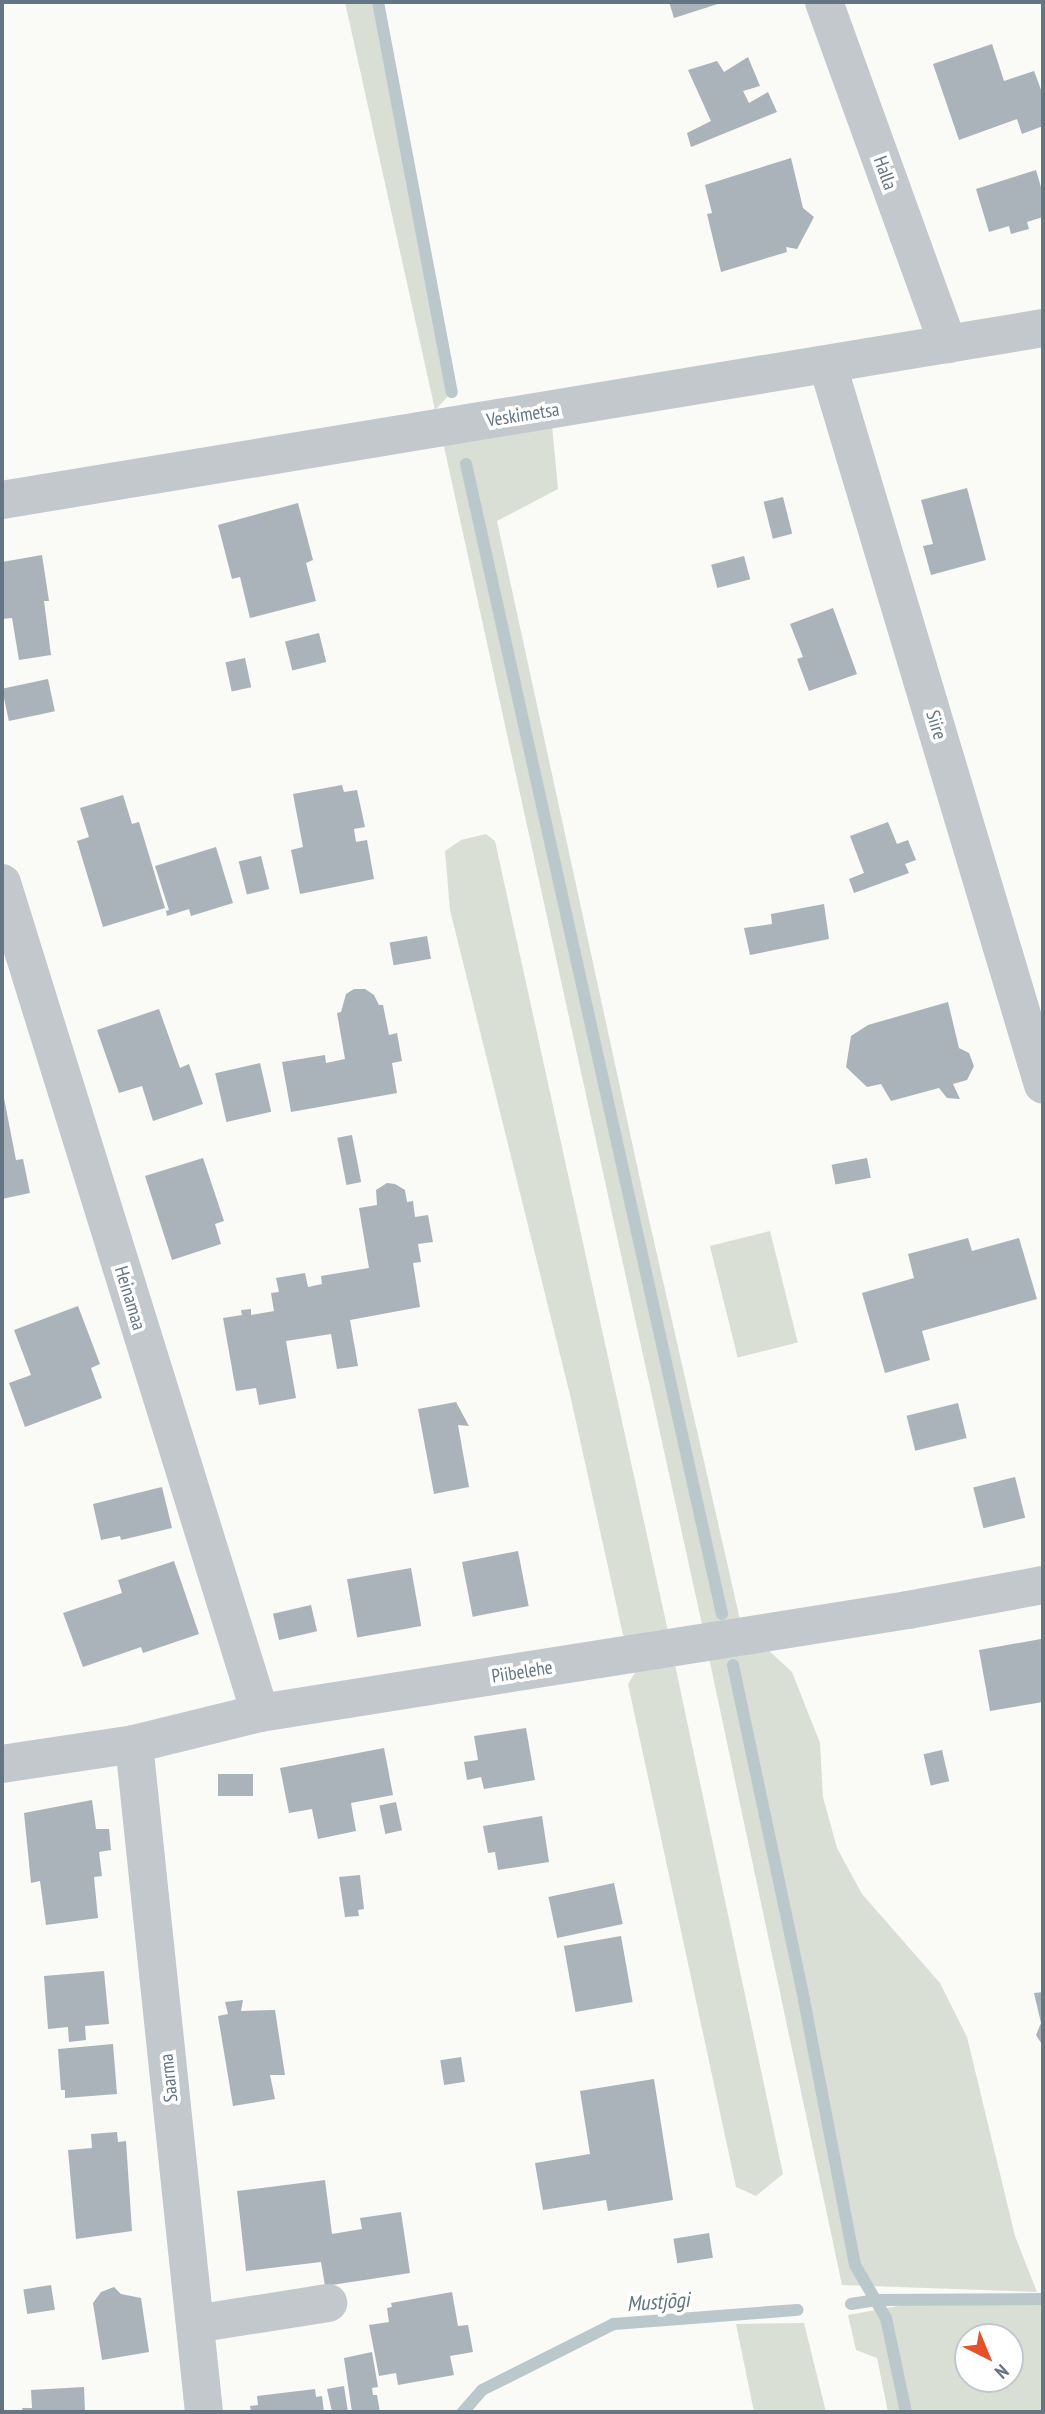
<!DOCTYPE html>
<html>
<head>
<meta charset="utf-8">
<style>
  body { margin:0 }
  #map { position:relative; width:1045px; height:2414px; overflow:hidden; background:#fafaf7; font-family:"PT Sans Narrow",sans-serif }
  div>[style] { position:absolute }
  .green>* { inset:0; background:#dadfd6; transform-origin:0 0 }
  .stream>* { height:12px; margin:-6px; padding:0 6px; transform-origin:6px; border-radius:6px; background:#bac7cb }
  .building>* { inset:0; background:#aab3b9; transform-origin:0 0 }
  .minor>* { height:38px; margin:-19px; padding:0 19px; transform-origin:19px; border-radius:19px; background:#c3c8cc }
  span { translate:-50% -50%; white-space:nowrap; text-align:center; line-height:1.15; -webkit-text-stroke:7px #fff; paint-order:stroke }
  .street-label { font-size:19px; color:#647683 }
  .water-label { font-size:21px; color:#5f767c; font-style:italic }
  .frame { position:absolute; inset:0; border:4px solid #647683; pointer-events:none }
  .north { position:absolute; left:954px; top:2323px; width:70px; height:70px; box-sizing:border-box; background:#fff; border:2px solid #c1c8cd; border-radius:50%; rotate:137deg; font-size:19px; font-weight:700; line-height:28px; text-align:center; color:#647683 }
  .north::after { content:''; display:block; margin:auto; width:24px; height:32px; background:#e7512a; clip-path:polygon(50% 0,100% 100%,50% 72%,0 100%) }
</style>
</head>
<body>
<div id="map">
  <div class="green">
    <div style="clip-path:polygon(345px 2px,378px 2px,452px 392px,435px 410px)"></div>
    <div style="clip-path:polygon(552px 425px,558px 489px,497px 521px,643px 1193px,741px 1624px,703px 1629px,443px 442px)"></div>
    <div style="clip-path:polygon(486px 834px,495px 841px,669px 1636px,635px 1641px,623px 1635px,571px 1399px,450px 910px,445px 851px,461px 840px)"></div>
    <div style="left:770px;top:1231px;width:115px;height:62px;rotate:76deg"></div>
    <div style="clip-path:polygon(764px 1646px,792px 1672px,820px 1743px,823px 1797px,837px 1848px,862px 1894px,940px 1983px,967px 2037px,1015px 2236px,1037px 2292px,842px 2285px,708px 1653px)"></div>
    <div style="clip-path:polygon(674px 1660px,783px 2174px,756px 2196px,736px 2187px,628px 1684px,636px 1671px)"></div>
    <div style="clip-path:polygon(evenodd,909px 2304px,1043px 2305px,1043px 2412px,888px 2412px,877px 2358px,856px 2350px,848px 2315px,909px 2304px,968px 2337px,1010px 2337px,1010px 2379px,968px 2379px,968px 2337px)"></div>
    <div style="clip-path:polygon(804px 2323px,826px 2412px,754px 2412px,736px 2324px)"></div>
  </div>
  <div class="stream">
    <div style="left:378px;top:2px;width:397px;rotate:79.3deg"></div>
    <div style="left:466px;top:464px;width:1178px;rotate:77.45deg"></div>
    <div style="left:733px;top:1665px;width:342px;rotate:78deg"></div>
    <div style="left:804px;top:2000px;width:270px;rotate:79.1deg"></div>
    <div style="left:855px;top:2265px;width:61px;rotate:59.7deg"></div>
    <div style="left:886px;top:2318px;width:96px;rotate:78deg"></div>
    <div style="left:851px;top:2304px;width:24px;rotate:-9deg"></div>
    <div style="left:875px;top:2300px;width:168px;rotate:-0.3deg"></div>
    <div style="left:463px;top:2412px;width:29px;rotate:-49deg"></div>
    <div style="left:482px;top:2390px;width:148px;rotate:-26.6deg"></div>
    <div style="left:614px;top:2324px;width:184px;rotate:-4.4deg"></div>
  </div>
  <div class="building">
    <div style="clip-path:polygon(669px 2px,724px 2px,674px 18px)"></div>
    <div style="clip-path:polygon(992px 44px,1004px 81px,1034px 71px,1043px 95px,1043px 126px,1022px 134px,1017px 119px,959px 140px,933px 64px)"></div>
    <div style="clip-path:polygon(748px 57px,760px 86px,743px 91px,749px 103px,768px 92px,777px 112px,691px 147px,687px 133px,711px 121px,688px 70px,717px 61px,724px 72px)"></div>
    <div style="clip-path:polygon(791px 158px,803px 208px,814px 217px,797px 249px,786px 247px,787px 252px,721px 272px,707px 214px,712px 213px,705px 185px)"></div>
    <div style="clip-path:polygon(1036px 170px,1043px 194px,1043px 217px,1027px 222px,1029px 229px,1011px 234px,1009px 226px,989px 232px,976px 189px)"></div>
    <div style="clip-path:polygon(967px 488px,986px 560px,931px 575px,923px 546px,933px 544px,921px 500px)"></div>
    <div style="left:783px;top:497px;width:38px;height:20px;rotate:76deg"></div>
    <div style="clip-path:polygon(298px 503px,313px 560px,306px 563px,316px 601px,250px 618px,240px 577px,232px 579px,218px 525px)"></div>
    <div style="clip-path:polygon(42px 555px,49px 601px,44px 601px,51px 655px,19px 660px,12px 618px,2px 619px,2px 562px)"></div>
    <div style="left:744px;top:556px;width:24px;height:34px;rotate:75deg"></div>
    <div style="clip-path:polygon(833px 608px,857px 674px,809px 691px,797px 659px,803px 657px,790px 624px)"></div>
    <div style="left:319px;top:633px;width:30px;height:35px;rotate:76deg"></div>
    <div style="left:245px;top:658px;width:30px;height:20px;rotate:78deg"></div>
    <div style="left:48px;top:679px;width:33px;height:47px;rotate:78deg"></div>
    <div style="clip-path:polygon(342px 785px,344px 792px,357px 790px,365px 827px,354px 829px,356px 842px,367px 840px,374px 879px,300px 894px,291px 850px,303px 847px,293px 794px)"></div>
    <div style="clip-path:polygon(123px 795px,132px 824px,139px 822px,165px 908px,103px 927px,77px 841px,89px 837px,80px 808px)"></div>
    <div style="clip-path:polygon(888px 822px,897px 844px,908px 840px,916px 860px,905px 864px,909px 873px,854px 893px,849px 879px,864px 873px,850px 836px)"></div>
    <div style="clip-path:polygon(216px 847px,233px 903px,191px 916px,189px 909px,167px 916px,166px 911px,169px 910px,155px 866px)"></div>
    <div style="left:261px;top:856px;width:34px;height:23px;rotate:76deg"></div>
    <div style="clip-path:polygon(824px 904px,829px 939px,750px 955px,744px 928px,772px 924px,771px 914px)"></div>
    <div style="left:427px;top:936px;width:23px;height:38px;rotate:80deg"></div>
    <div style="clip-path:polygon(354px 989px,365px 989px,374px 995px,379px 1005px,383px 1005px,389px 1035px,397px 1033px,402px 1061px,392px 1063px,397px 1093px,291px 1112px,282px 1062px,325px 1055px,326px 1063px,345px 1059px,337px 1013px,341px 1012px,346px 994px)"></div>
    <div style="clip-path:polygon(948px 1002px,959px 1048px,969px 1053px,974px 1066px,967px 1080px,953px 1084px,960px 1099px,947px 1098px,939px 1088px,891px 1101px,881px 1084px,867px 1087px,846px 1067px,851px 1036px,868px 1025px)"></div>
    <div style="clip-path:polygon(159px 1009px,180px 1068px,189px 1064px,203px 1104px,153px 1121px,142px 1086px,119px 1093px,97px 1030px)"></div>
    <div style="left:260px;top:1063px;width:50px;height:46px;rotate:77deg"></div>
    <div style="clip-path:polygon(4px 1098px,16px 1160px,23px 1159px,30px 1193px,2px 1199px)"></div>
    <div style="left:352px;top:1135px;width:48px;height:15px;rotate:79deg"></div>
    <div style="clip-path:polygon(203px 1158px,224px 1221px,215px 1224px,221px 1244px,172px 1260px,145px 1176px)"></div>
    <div style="left:867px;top:1158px;width:20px;height:36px;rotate:79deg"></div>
    <div style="clip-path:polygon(387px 1183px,395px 1184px,405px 1190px,407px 1202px,413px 1201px,415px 1217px,428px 1215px,433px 1242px,418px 1244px,421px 1262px,413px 1263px,420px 1307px,350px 1320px,358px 1366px,337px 1369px,331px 1334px,286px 1341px,296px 1398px,259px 1405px,256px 1388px,236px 1391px,223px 1318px,242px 1315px,241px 1310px,251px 1309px,251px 1315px,274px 1311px,271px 1293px,279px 1292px,276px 1278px,305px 1273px,308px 1287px,322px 1284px,321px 1276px,369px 1268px,359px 1208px,377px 1205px,376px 1190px)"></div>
    <div style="clip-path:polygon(968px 1238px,972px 1251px,1019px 1238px,1037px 1299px,922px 1331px,930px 1360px,885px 1373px,862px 1293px,914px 1278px,908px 1254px)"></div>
    <div style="clip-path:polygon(78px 1306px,100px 1364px,91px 1368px,102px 1398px,25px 1427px,9px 1383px,31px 1375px,14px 1330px)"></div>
    <div style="clip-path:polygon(456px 1402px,469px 1426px,458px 1425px,469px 1487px,434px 1494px,418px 1409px)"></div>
    <div style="left:958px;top:1403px;width:36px;height:53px;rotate:76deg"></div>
    <div style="left:1015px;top:1477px;width:42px;height:43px;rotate:76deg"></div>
    <div style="clip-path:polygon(162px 1487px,172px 1528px,121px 1540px,120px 1536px,101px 1540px,93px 1504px)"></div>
    <div style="left:518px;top:1551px;width:56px;height:57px;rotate:79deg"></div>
    <div style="clip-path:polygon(174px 1561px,199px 1634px,143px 1653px,141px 1647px,83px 1667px,63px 1613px,122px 1593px,118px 1580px)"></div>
    <div style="left:411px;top:1568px;width:59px;height:65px;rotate:80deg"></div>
    <div style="left:311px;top:1605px;width:27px;height:39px;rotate:77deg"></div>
    <div style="clip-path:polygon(1041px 1639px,1043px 1702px,990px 1711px,979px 1650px)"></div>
    <div style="clip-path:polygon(526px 1728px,535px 1780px,484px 1789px,481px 1777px,467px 1780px,464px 1762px,478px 1760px,474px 1736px)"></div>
    <div style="clip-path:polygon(384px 1748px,393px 1795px,351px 1803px,356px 1831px,318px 1839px,312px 1809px,289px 1813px,280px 1768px)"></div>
    <div style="left:942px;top:1750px;width:32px;height:19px;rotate:77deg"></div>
    <div style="left:253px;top:1774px;width:22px;height:35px;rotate:90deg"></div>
    <div style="clip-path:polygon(92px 1800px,96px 1829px,109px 1829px,111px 1850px,99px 1852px,102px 1876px,94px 1877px,98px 1918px,46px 1925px,40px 1881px,31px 1883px,24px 1813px)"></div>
    <div style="left:396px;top:1802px;width:29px;height:17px;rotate:78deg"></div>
    <div style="clip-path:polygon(542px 1816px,549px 1862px,498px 1870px,495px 1852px,488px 1853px,483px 1826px)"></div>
    <div style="clip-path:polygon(360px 1875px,364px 1909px,358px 1910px,359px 1916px,345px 1917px,339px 1877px)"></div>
    <div style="left:614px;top:1883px;width:42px;height:67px;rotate:78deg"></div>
    <div style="left:621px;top:1936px;width:67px;height:58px;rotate:80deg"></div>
    <div style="clip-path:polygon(104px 1971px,109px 2024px,85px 2026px,86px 2040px,69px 2042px,68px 2027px,48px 2029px,44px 1976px)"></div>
    <div style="clip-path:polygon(1043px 1992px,1043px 2046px,1036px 2035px,1041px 2023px,1034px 1993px)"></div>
    <div style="clip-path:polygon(243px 2000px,241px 2011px,275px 2010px,285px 2075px,270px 2075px,275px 2099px,233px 2106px,218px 2016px,228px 2014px,225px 2002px)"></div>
    <div style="clip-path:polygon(113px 2044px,117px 2094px,65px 2098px,65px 2090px,61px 2090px,58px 2049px)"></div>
    <div style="left:461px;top:2057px;width:25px;height:21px;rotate:81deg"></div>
    <div style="clip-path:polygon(654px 2079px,673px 2200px,608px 2211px,606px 2200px,543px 2210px,535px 2163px,590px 2154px,580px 2091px)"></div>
    <div style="clip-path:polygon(117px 2132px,118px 2142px,126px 2141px,132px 2231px,76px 2239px,68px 2150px,92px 2148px,91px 2134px)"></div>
    <div style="clip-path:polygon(325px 2180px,332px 2234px,362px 2229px,360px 2218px,401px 2212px,410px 2273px,325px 2286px,321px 2262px,246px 2271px,237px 2191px)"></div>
    <div style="left:709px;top:2233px;width:25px;height:36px;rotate:81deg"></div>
    <div style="left:51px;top:2285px;width:25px;height:28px;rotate:81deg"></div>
    <div style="clip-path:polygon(114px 2287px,121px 2294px,141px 2298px,149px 2352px,102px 2360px,93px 2303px,101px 2292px)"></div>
    <div style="clip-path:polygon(452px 2292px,458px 2326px,468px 2325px,473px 2352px,450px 2356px,454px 2375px,398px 2385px,396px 2373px,379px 2376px,369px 2325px,389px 2322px,387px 2308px,392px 2307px,391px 2303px)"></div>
    <div style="clip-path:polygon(372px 2352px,378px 2387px,372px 2388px,373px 2395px,377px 2395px,380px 2412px,352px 2412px,344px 2358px)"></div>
    <div style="clip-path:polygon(344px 2386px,348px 2412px,332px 2412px,327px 2389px)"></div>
    <div style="clip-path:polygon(84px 2387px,85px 2412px,23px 2412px,22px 2408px,32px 2408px,31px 2390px)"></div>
    <div style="clip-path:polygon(315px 2389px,316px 2397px,322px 2396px,324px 2412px,251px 2412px,250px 2406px,258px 2405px,257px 2396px)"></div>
  </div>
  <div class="minor">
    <div style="left:824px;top:2px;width:364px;rotate:70.1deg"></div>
    <div style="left:828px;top:366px;width:750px;rotate:73.35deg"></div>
    <div style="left:2px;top:500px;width:1055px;rotate:-9.38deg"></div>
    <div style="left:2px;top:883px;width:869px;rotate:72.73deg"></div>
    <div style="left:134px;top:1744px;width:672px;rotate:84.02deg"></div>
    <div style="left:2px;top:1764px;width:134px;rotate:-8.6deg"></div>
    <div style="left:134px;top:1744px;width:130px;rotate:-13.8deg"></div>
    <div style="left:260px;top:1713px;width:656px;rotate:-9.03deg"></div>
    <div style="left:908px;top:1610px;width:137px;rotate:-10.5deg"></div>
    <div style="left:195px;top:2324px;width:135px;rotate:-9deg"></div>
  </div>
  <div class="street-label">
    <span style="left:885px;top:173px;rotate:70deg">Halla</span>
    <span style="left:523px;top:415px;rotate:-9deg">Veskimetsa</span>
    <span style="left:936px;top:725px;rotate:73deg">Siire</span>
    <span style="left:130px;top:1298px;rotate:73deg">Heinamaa</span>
    <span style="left:522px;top:1672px;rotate:-9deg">Piibelehe</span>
    <span style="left:169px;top:2078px;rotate:-96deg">Saarma</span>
  </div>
  <div class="water-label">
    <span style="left:658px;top:2302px;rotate:-4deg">Mustjõgi</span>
  </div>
  <div class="frame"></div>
  <div class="north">N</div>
</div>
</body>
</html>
